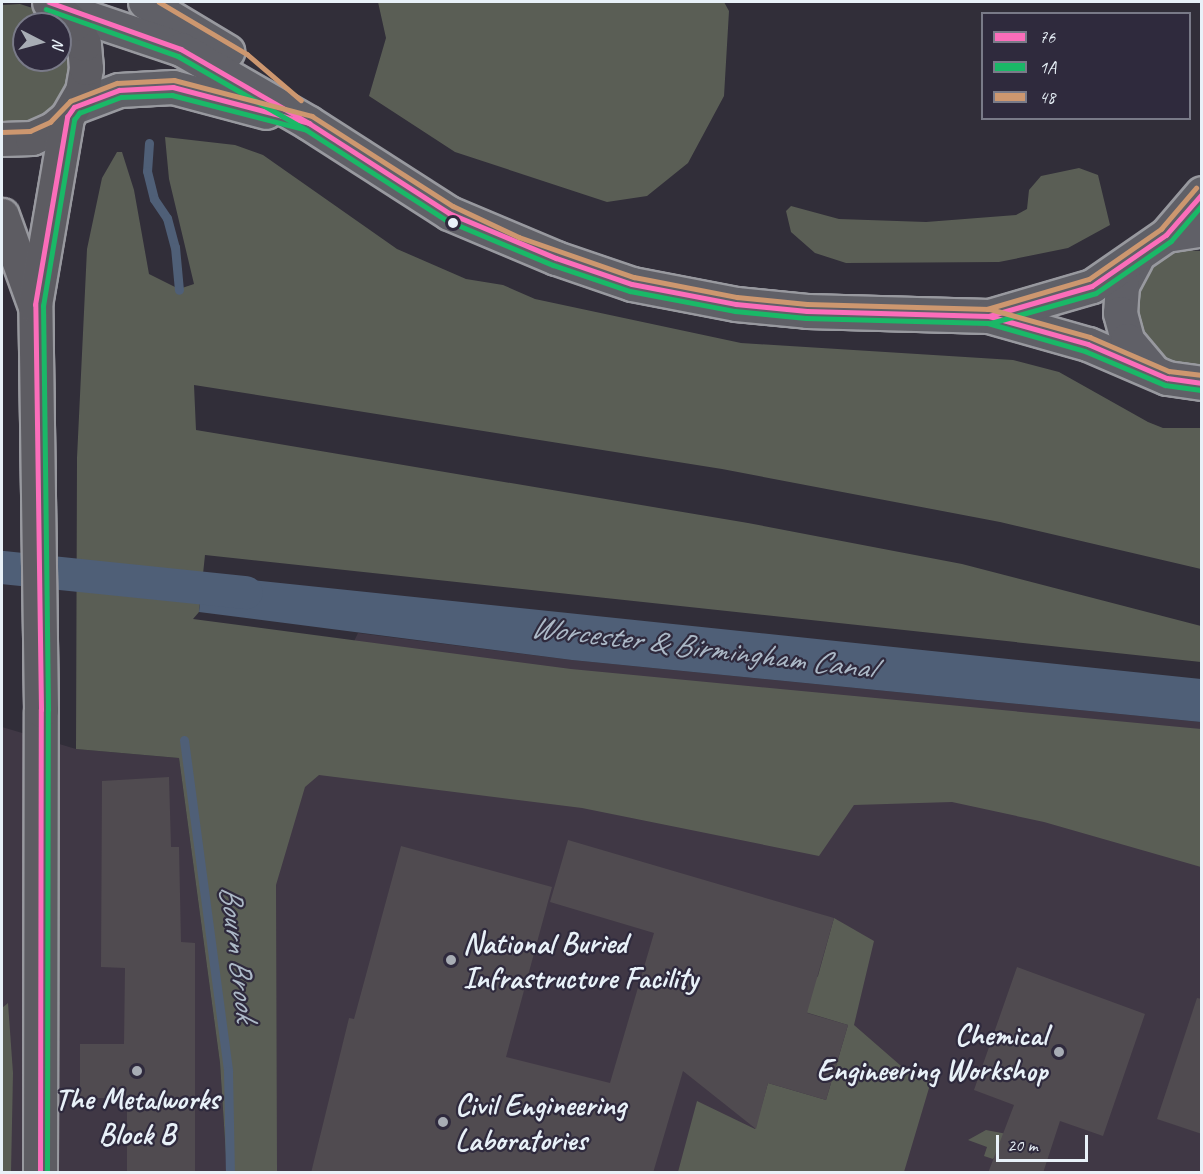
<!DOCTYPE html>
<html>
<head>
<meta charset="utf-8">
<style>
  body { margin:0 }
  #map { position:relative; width:1203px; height:1174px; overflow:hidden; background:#312e39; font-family:Caveat,sans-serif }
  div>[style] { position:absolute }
  .built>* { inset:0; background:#403845 }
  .green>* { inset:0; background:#5a5e55 }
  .water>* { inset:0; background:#4f5f77 }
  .stream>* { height:9px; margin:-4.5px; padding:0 4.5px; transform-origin:4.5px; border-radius:4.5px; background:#4f5f77 }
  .canal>* { height:33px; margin:-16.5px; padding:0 16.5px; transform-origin:16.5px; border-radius:16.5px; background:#4f5f77 }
  .building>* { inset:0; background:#504b50 }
  .roads { filter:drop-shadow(2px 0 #98999f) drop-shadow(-2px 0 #98999f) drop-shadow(0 2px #98999f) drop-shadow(0 -2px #98999f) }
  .minor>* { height:33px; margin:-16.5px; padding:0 16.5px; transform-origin:16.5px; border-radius:16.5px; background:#606067 }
  .highway>* { height:33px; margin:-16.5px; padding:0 16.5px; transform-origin:16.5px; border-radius:16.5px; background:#5d5c62 }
  .bus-1>* { height:4.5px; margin:-2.25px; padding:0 2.25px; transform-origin:2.25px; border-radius:2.25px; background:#fb6dba }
  .bus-2>* { height:4.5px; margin:-2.25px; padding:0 2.25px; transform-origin:2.25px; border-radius:2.25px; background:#1ab867 }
  .bus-3>* { height:4.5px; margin:-2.25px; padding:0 2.25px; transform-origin:2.25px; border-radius:2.25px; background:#cd976f }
  .dots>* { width:16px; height:16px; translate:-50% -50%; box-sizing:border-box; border:3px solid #2f2a3d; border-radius:50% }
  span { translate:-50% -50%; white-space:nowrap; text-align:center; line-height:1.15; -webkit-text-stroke:4.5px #2f2a3d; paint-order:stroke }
  .poi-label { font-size:30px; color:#e8f1f8; font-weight:700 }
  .left { translate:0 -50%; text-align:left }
  .right { translate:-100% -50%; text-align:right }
  .water-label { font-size:32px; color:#acb9c7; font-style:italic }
  .frame { position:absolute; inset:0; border:3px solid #e8f1f8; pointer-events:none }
  .legend { position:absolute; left:981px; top:12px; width:210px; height:108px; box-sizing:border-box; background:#2f2a3d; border:2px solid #797a88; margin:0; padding:8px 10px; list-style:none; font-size:18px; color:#e8f1f8 }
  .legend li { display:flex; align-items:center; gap:12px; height:30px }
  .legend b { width:30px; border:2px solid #797a88 }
  .north { position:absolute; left:12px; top:12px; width:60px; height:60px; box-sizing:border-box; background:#2f2a3d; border:2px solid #797a88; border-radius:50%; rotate:96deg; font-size:16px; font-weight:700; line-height:24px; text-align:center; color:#e8f1f8 }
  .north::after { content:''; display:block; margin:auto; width:21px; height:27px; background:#a8adb5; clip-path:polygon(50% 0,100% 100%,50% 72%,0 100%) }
  .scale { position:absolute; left:996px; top:1135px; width:92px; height:27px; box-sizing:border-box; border:3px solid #e8f1f8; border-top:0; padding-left:8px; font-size:18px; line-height:21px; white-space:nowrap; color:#e8f1f8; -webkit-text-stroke:4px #2f2a3d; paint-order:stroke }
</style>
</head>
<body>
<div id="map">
  <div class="built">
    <div style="clip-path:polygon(358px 633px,572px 660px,1201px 722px,1201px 1172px,240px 1172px,289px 775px)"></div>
    <div style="clip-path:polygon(2px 727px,76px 749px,179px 758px,220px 1063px,227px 1172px,2px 1172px)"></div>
  </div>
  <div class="green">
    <div style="clip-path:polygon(378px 2px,724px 2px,729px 11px,724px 96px,688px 163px,647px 196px,607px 202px,455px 152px,369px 96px,386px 38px)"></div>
    <div style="clip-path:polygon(20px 4px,42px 11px,57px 24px,24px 24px,24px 60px,60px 60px,60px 27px,71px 46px,74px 68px,56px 110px,37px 123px,2px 126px,2px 5px)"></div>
    <div style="clip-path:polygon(165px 137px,235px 145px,263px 155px,397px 249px,466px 279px,503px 285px,535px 299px,741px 343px,1013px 360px,1059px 372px,1148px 422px,1163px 428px,1201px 428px,1201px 569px,1000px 522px,722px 469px,194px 385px,196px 430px,748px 523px,962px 564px,1201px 626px,1201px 662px,205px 555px,199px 612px,193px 619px,571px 669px,1201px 729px,1201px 867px,1044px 822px,952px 802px,854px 805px,819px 856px,582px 808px,319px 775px,305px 787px,276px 885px,277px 1172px,227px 1172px,220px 1063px,179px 758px,76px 749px,77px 458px,87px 249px,102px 178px,117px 152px,122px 152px,134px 190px,149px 274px,179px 289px,194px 284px,169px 179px)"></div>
    <div style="clip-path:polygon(1079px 168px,1098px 175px,1110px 225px,1068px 248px,999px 262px,846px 263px,815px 253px,791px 232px,786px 211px,791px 206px,839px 219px,926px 222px,1016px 215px,1027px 209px,1029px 190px,1041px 176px)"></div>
    <div style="clip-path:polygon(1183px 250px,1201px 251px,1201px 370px,1172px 368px,1134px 327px,1136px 288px,1147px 270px,1163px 257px)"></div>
    <div style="clip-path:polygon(834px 918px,874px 941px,854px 1025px,908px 1072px,932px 1078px,904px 1172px,678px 1172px,697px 1101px,755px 1129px,768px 1083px,826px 1100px,848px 1025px,792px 1008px,818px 976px)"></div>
    <div style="clip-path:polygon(8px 1003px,13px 1073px,11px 1172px,2px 1172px,2px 1008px)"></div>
    <div style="clip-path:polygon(986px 1130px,1012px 1135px,993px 1159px,984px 1156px,987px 1147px,968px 1140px)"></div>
  </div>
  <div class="water">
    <div style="clip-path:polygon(203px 575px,1201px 679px,1201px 722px,572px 660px,199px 612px)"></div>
  </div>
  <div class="stream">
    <div style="left:149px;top:143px;width:28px;rotate:94deg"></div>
    <div style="left:147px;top:171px;width:29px;rotate:76deg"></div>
    <div style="left:154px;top:199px;width:23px;rotate:56deg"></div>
    <div style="left:167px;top:218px;width:30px;rotate:75deg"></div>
    <div style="left:175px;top:247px;width:43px;rotate:84.7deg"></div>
    <div style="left:184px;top:740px;width:334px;rotate:82.4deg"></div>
    <div style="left:228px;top:1071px;width:101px;rotate:88.9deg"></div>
  </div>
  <div class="canal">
    <div style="left:2px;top:567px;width:245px;rotate:5.9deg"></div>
  </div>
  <div class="building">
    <div style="clip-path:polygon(169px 777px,171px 847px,179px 847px,181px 942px,195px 943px,195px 1173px,127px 1173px,127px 1098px,80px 1098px,80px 1044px,124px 1044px,125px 968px,101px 967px,102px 781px)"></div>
    <div style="clip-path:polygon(568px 840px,834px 918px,807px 1013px,848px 1025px,826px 1100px,768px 1083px,756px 1129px,683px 1071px,653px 1173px,311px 1173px,349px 1018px,354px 1019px,401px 846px,552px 887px,506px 1057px,610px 1083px,654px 933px,550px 902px)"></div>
    <div style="clip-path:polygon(1017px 967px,1145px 1014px,1103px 1136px,1060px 1121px,1043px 1173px,988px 1173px,1014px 1105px,974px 1090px)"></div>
    <div style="clip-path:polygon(1197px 998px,1202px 999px,1202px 1134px,1157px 1119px)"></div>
  </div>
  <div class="roads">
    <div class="minor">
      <div style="left:145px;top:2px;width:96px;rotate:30.9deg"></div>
      <div style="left:59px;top:8px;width:129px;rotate:18.6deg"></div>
      <div style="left:181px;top:49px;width:148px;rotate:30deg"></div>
      <div style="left:309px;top:123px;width:166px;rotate:32.7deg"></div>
      <div style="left:449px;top:213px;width:116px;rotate:22.8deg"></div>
      <div style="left:556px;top:258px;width:80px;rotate:18.9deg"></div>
      <div style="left:632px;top:284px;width:106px;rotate:10.9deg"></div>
      <div style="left:736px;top:304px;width:71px;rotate:5.6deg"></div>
      <div style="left:807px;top:311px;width:182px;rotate:1.6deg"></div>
      <div style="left:989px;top:316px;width:103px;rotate:15.8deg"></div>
      <div style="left:1088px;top:344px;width:86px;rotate:23.3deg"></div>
      <div style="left:1167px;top:378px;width:35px;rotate:8deg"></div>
      <div style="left:74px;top:107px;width:48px;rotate:-20.7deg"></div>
      <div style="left:119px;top:90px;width:54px;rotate:-3.2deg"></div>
      <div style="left:173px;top:87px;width:96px;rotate:15deg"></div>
      <div style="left:1166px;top:235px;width:55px;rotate:-49.4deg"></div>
      <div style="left:1136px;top:259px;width:30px;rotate:118deg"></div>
      <div style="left:1122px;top:285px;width:28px;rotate:94deg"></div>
      <div style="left:1120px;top:313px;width:28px;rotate:75deg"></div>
      <div style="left:1127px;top:340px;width:38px;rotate:50deg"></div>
      <div style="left:989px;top:316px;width:107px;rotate:-16.2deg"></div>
      <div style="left:1092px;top:286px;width:90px;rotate:-34.6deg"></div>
      <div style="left:1166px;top:235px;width:36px;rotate:-9deg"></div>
    </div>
    <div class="highway">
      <div style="left:2px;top:139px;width:30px;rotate:-2deg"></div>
      <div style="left:32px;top:138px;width:24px;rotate:-24deg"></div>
      <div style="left:54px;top:128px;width:17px;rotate:-40deg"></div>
      <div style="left:67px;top:117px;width:30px;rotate:-60deg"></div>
      <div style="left:82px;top:91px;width:23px;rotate:-80deg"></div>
      <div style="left:86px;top:68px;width:24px;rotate:-95deg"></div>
      <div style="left:84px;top:44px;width:22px;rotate:-117deg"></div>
      <div style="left:74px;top:24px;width:33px;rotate:-139deg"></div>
      <div style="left:2px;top:215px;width:95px;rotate:70.2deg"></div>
      <div style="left:40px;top:1172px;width:462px;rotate:-89.9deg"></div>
      <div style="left:41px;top:710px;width:405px;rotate:-90.8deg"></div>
      <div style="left:35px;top:305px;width:191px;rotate:-80.3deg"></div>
    </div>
  </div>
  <div class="bus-1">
    <div style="left:49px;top:2px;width:140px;rotate:19.6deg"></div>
    <div style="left:181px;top:49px;width:148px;rotate:30deg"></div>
    <div style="left:309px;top:123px;width:166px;rotate:32.7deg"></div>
    <div style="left:449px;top:213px;width:116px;rotate:22.8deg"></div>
    <div style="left:556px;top:258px;width:80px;rotate:18.9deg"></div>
    <div style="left:632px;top:284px;width:106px;rotate:10.9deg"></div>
    <div style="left:736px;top:304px;width:71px;rotate:5.6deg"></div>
    <div style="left:807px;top:311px;width:182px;rotate:1.6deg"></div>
    <div style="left:989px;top:316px;width:103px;rotate:15.8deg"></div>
    <div style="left:1088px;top:344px;width:86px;rotate:23.3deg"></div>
    <div style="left:1167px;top:378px;width:35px;rotate:8deg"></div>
    <div style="left:989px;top:316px;width:107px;rotate:-16.2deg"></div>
    <div style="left:1092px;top:286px;width:90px;rotate:-34.6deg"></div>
    <div style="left:1166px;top:235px;width:55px;rotate:-48.7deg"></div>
    <div style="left:40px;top:1172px;width:462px;rotate:-89.9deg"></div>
    <div style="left:41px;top:710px;width:405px;rotate:-90.8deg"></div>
    <div style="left:35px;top:305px;width:191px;rotate:-80.3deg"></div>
    <div style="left:67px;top:117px;width:12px;rotate:-55deg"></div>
    <div style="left:74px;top:107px;width:48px;rotate:-20.7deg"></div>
    <div style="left:119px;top:90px;width:54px;rotate:-3.2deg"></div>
    <div style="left:173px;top:87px;width:141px;rotate:14.8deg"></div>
  </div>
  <div class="bus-2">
    <div style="left:46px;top:9px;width:140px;rotate:19.6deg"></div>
    <div style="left:178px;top:56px;width:146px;rotate:29.9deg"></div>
    <div style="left:305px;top:129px;width:168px;rotate:32.8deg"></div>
    <div style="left:446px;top:220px;width:116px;rotate:22.8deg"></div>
    <div style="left:553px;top:265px;width:81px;rotate:18.7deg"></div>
    <div style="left:630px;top:291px;width:107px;rotate:10.8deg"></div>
    <div style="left:735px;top:311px;width:71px;rotate:5.6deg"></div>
    <div style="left:806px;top:318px;width:182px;rotate:1.6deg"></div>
    <div style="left:988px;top:323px;width:101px;rotate:16.1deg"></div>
    <div style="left:1085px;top:351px;width:87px;rotate:23deg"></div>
    <div style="left:1165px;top:385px;width:36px;rotate:8deg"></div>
    <div style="left:991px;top:323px;width:109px;rotate:-15.9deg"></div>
    <div style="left:1096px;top:293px;width:91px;rotate:-34.7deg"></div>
    <div style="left:1171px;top:241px;width:48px;rotate:-49.3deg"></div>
    <div style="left:47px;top:1172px;width:462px;rotate:-89.9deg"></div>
    <div style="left:48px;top:710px;width:404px;rotate:-90.7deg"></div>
    <div style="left:43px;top:306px;width:189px;rotate:-80.5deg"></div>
    <div style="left:74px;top:120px;width:9px;rotate:-54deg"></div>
    <div style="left:79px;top:113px;width:45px;rotate:-20.9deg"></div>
    <div style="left:121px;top:97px;width:51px;rotate:-2.2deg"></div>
    <div style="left:172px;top:95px;width:139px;rotate:14.5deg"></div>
  </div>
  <div class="bus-3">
    <div style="left:159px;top:2px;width:102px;rotate:30.6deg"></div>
    <div style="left:247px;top:54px;width:71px;rotate:40.4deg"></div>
    <div style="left:2px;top:132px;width:28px;rotate:-2deg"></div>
    <div style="left:30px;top:131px;width:22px;rotate:-24deg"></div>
    <div style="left:50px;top:122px;width:29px;rotate:-46deg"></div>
    <div style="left:70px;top:101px;width:50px;rotate:-21deg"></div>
    <div style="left:117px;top:83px;width:57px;rotate:-3deg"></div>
    <div style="left:174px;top:80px;width:143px;rotate:14.6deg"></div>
    <div style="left:312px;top:116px;width:167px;rotate:32.6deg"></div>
    <div style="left:453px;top:206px;width:73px;rotate:25.2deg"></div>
    <div style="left:519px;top:237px;width:122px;rotate:19.2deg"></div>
    <div style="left:634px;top:277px;width:105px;rotate:11deg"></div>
    <div style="left:737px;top:297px;width:70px;rotate:5.7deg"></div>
    <div style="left:807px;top:304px;width:183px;rotate:1.6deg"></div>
    <div style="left:990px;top:309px;width:104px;rotate:15.6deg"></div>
    <div style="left:1090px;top:337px;width:86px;rotate:23.3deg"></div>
    <div style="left:1169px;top:371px;width:33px;rotate:7deg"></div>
    <div style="left:987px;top:309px;width:106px;rotate:-16.4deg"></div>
    <div style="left:1089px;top:279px;width:88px;rotate:-34.8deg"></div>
    <div style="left:1161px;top:229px;width:54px;rotate:-49.5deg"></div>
  </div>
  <div class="dots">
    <div style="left:453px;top:223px;background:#e8f1f8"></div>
    <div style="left:451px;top:960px;background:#a8adb5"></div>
    <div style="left:1059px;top:1052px;background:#a8adb5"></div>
    <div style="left:137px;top:1071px;background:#a8adb5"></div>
    <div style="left:443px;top:1122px;background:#a8adb5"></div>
  </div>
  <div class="poi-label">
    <span class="left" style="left:463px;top:960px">National Buried<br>Infrastructure Facility</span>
    <span class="right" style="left:1047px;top:1052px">Chemical<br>Engineering Workshop</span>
    <span style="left:137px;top:1116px">The Metalworks<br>Block B</span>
    <span class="left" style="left:455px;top:1122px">Civil Engineering<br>Laboratories</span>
  </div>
  <div class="water-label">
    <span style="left:702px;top:648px;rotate:7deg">Worcester &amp; Birmingham Canal</span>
    <span style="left:238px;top:953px;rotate:83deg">Bourn Brook</span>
  </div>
  <div class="frame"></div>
  <ul class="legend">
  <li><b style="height:8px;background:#fb6dba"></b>76</li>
  <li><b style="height:8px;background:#1ab867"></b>1A</li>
  <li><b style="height:8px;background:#cd976f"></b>48</li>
  </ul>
  <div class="north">N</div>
  <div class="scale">20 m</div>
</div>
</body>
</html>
